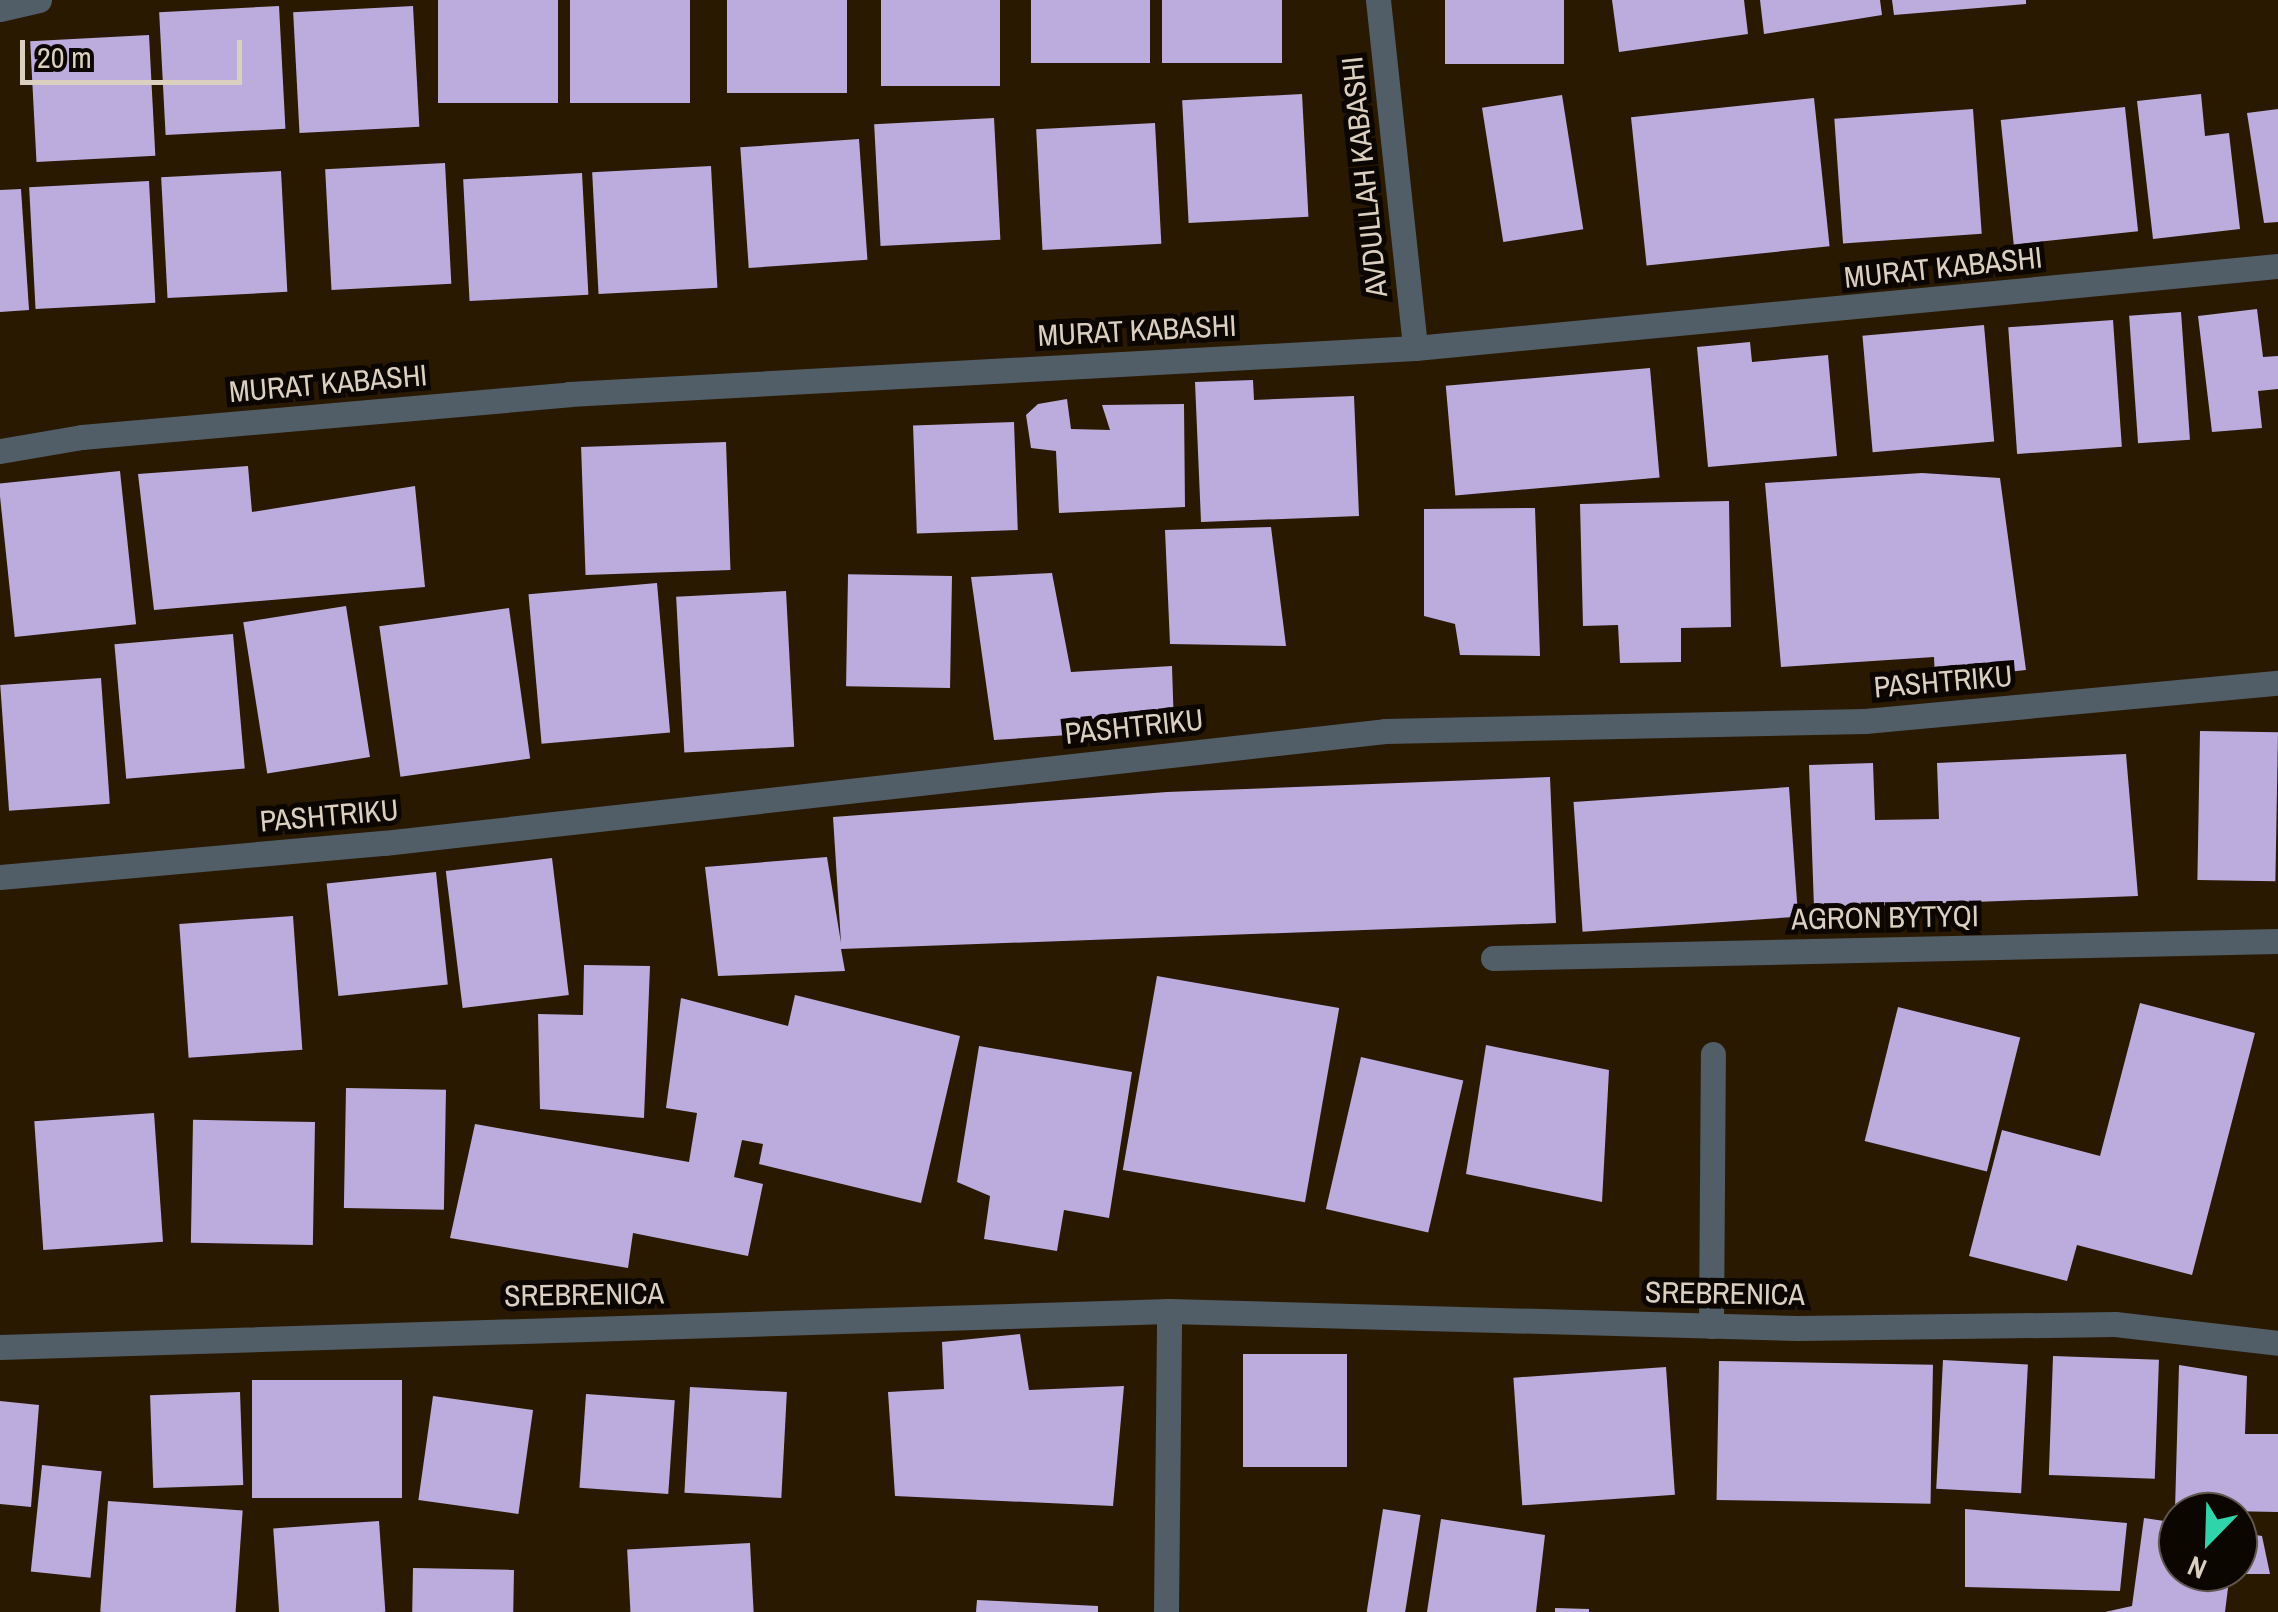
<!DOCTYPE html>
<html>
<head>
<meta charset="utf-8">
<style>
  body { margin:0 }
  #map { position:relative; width:2278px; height:1612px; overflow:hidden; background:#291900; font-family:"Archivo Narrow",sans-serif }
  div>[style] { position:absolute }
  .building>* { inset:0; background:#bcacdd; transform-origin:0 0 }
  .minor>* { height:25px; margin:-12.5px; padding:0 12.5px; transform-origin:12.5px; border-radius:12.5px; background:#515d67 }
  span { translate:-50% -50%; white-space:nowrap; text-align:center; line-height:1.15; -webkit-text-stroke:10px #0c0600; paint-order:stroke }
  .street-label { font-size:30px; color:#dbcfbf }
  .north { position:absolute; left:2158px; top:1492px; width:100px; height:100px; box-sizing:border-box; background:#0c0600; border:2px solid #5f564c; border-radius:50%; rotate:203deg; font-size:28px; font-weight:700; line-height:40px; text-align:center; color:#dbcfbf }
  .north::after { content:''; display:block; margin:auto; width:35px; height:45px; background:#30d4aa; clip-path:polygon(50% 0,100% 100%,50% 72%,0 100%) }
  .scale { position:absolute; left:20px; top:40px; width:222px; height:45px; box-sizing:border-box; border:5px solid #dbcfbf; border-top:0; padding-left:12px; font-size:30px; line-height:35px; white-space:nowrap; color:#dbcfbf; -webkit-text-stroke:8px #0c0600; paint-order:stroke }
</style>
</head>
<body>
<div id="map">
  <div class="building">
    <div style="left:438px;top:0;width:120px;height:103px"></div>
    <div style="left:570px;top:0;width:120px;height:103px"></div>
    <div style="left:727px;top:0;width:120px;height:93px"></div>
    <div style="left:881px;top:0;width:119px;height:86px"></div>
    <div style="left:1031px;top:0;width:119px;height:63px"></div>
    <div style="left:1162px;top:0;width:120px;height:63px"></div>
    <div style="left:1445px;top:0;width:119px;height:64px"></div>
    <div style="clip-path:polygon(1612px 0,1744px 0,1748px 34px,1619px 52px)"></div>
    <div style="clip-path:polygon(1760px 0,1880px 0,1882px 15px,1764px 34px)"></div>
    <div style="clip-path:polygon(1892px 0,2026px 0,2026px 4px,1894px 15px)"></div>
    <div style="left:279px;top:6px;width:123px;height:120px;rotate:87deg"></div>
    <div style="left:413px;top:6px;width:121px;height:120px;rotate:87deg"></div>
    <div style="left:149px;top:35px;width:121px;height:119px;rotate:87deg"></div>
    <div style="left:1302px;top:94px;width:123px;height:120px;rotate:87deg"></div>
    <div style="clip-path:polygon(2201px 94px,2205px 136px,2229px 133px,2240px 229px,2153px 239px,2137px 101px)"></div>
    <div style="left:1562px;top:95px;width:136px;height:81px;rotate:81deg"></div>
    <div style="left:1814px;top:98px;width:149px;height:184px;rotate:84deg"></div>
    <div style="left:2125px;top:107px;width:125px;height:125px;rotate:84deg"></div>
    <div style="left:1973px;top:109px;width:125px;height:139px;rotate:86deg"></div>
    <div style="clip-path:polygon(2278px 109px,2278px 222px,2264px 223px,2247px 113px)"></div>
    <div style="left:994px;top:118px;width:122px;height:120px;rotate:87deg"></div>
    <div style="left:1155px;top:123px;width:121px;height:119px;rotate:87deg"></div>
    <div style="left:859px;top:139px;width:121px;height:119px;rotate:86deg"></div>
    <div style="left:445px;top:163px;width:121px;height:120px;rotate:87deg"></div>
    <div style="left:711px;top:166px;width:122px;height:119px;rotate:87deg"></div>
    <div style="left:281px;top:171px;width:121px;height:120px;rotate:87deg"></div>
    <div style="left:582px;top:173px;width:122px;height:119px;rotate:87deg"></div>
    <div style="left:149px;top:181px;width:122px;height:120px;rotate:87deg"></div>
    <div style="clip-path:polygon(21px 189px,29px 310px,0 312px,0 190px)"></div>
    <div style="clip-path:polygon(2257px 309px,2263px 357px,2278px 356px,2278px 389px,2258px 391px,2262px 428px,2212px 432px,2198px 316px)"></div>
    <div style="left:2181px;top:312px;width:128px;height:52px;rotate:86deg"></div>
    <div style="left:2113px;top:320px;width:127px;height:105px;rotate:86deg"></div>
    <div style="left:1984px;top:325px;width:117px;height:122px;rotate:85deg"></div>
    <div style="clip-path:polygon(1750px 342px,1752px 362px,1828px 355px,1837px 456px,1708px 467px,1697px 347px)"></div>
    <div style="left:1650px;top:368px;width:110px;height:205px;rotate:85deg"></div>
    <div style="clip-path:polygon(1253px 380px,1254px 400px,1354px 396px,1359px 516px,1201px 522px,1195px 382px)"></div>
    <div style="clip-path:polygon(1067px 399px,1071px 429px,1110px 430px,1102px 405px,1184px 404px,1185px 507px,1059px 513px,1056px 451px,1031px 448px,1026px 415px,1038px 404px)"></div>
    <div style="left:1014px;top:422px;width:108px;height:101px;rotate:88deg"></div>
    <div style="left:726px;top:442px;width:128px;height:145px;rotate:88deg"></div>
    <div style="clip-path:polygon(248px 466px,252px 512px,415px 486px,425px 587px,154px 610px,138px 474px)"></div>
    <div style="left:120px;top:471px;width:154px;height:122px;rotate:84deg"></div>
    <div style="clip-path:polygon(1922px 473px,2000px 478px,2026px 670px,1935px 680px,1934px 657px,1781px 667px,1765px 483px)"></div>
    <div style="clip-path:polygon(1729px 501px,1731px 627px,1681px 628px,1681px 662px,1620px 663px,1618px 625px,1583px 626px,1580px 504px)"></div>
    <div style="clip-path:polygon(1535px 508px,1540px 656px,1460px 655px,1455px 624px,1424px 616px,1424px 509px)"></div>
    <div style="clip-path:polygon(1271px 527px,1286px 646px,1170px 644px,1165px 530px)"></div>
    <div style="clip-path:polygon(1052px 573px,1071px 672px,1172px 666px,1174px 728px,994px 740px,971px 577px)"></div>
    <div style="left:952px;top:576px;width:112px;height:104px;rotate:91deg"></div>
    <div style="left:657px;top:583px;width:150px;height:129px;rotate:85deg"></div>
    <div style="left:786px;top:591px;width:156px;height:110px;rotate:87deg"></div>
    <div style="left:346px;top:606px;width:153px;height:104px;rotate:81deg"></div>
    <div style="left:509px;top:608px;width:152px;height:131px;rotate:82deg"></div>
    <div style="left:233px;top:634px;width:135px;height:119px;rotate:85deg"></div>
    <div style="left:101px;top:678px;width:126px;height:101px;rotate:86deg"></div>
    <div style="left:2200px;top:731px;width:78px;height:149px;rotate:1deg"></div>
    <div style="clip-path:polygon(2126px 754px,2138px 896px,1814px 908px,1809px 765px,1873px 763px,1875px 820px,1939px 819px,1937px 763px)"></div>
    <div style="clip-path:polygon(1550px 777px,1556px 923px,841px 949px,845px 971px,718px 976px,705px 867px,827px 857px,841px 943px,833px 817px,1167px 792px)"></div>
    <div style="left:1789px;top:787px;width:130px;height:216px;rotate:86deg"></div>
    <div style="left:552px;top:858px;width:138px;height:107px;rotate:83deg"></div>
    <div style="left:436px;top:872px;width:113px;height:110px;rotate:84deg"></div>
    <div style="left:293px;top:916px;width:134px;height:114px;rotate:86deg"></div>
    <div style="clip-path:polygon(584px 965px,650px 966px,644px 1118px,540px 1109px,538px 1014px,583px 1015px)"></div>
    <div style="left:1157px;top:976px;width:185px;height:197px;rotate:10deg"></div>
    <div style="clip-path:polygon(795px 995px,960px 1036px,921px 1203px,759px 1164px,763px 1144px,742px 1140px,734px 1177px,763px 1184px,748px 1256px,633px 1233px,628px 1268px,450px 1238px,475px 1124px,689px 1162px,697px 1113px,666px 1108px,681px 998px,788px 1026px)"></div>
    <div style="clip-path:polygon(2140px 1003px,2255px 1033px,2192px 1275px,2077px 1245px,2067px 1281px,1969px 1256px,2002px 1130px,2100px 1156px)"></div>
    <div style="left:1898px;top:1007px;width:126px;height:138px;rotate:14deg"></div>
    <div style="clip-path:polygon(1486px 1045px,1609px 1070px,1602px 1202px,1466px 1174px)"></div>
    <div style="clip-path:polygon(979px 1046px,1132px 1072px,1109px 1218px,1064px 1210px,1057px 1251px,984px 1239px,990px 1196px,957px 1182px)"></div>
    <div style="left:1361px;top:1057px;width:105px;height:156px;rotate:13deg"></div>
    <div style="left:346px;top:1088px;width:100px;height:120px;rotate:1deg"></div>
    <div style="left:154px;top:1113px;width:129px;height:120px;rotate:86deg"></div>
    <div style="left:315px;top:1122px;width:123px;height:122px;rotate:91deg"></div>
    <div style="clip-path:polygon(1020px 1334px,1029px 1390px,1124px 1386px,1113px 1506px,895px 1496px,888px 1392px,944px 1389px,942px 1342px)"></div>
    <div style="left:1243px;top:1354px;width:104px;height:113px"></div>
    <div style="left:2053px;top:1356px;width:106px;height:119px;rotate:2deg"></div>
    <div style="left:1943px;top:1360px;width:85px;height:129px;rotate:3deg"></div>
    <div style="left:1719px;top:1361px;width:214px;height:139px;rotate:1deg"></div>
    <div style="clip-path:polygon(2179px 1365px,2247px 1376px,2245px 1434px,2278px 1434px,2278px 1512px,2175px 1510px)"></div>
    <div style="left:1666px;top:1367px;width:128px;height:153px;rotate:86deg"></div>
    <div style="left:402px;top:1380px;width:118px;height:150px;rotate:90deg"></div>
    <div style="left:690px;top:1387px;width:97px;height:106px;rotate:3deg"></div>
    <div style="left:240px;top:1392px;width:93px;height:90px;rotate:88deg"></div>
    <div style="left:586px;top:1394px;width:89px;height:94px;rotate:4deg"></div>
    <div style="left:433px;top:1396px;width:101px;height:105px;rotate:8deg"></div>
    <div style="clip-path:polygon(0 1401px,39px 1405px,31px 1507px,0 1504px)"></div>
    <div style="left:42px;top:1465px;width:60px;height:107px;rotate:6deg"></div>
    <div style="left:108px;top:1501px;width:135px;height:111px;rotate:4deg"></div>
    <div style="left:1383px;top:1509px;width:38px;height:104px;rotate:9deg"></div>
    <div style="clip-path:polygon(1965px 1509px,2127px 1523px,2120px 1591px,1965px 1587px)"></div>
    <div style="clip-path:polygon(2144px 1518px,2178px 1523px,2178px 1572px,2230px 1572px,2225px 1612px,2105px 1612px,2132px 1606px)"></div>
    <div style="clip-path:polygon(1441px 1519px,1545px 1535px,1536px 1612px,1427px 1612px)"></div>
    <div style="left:379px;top:1521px;width:91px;height:106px;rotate:86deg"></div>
    <div style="clip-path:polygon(2238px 1532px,2262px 1536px,2270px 1574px,2238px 1574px)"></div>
    <div style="left:750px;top:1543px;width:69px;height:123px;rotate:87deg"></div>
    <div style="left:413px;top:1568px;width:101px;height:44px;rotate:1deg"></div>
    <div style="clip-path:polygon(977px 1600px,1098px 1606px,1098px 1612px,976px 1612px)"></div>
    <div style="clip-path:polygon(1555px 1608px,1589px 1609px,1589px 1612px,1555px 1612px)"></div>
  </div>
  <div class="minor">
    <div style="left:1378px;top:0;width:350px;rotate:83.9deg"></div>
    <div style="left:0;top:9px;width:40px;rotate:-13deg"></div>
    <div style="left:0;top:451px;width:83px;rotate:-9.7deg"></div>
    <div style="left:82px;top:437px;width:489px;rotate:-5deg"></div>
    <div style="left:569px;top:394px;width:847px;rotate:-3.11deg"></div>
    <div style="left:1415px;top:348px;width:867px;rotate:-5.43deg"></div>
    <div style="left:0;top:877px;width:386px;rotate:-5.1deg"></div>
    <div style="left:384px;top:843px;width:1007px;rotate:-6.38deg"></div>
    <div style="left:1385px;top:731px;width:480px;rotate:-1.2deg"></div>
    <div style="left:1865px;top:721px;width:415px;rotate:-5.3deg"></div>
    <div style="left:1493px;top:958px;width:785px;rotate:-1.24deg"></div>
    <div style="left:1711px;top:1326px;width:272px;rotate:-89.6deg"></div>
    <div style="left:0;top:1347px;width:1170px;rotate:-1.76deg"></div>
    <div style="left:1169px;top:1311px;width:628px;rotate:1.55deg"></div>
    <div style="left:1797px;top:1328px;width:318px;rotate:-0.7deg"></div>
    <div style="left:2115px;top:1324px;width:164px;rotate:6.6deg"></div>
    <div style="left:1166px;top:1612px;width:301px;rotate:-89.4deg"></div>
  </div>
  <div class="street-label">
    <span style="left:1364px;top:177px;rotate:-96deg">AVDULLAH KABASHI</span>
    <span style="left:1943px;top:267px;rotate:-6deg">MURAT KABASHI</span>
    <span style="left:1137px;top:330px;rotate:-3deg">MURAT KABASHI</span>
    <span style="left:328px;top:383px;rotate:-5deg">MURAT KABASHI</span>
    <span style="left:1943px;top:681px;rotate:-5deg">PASHTRIKU</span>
    <span style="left:1134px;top:726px;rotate:-6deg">PASHTRIKU</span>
    <span style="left:329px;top:815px;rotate:-5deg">PASHTRIKU</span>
    <span style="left:1885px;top:917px;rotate:-1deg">AGRON BYTYQI</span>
    <span style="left:1725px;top:1293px;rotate:1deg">SREBRENICA</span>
    <span style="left:584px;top:1294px;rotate:-1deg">SREBRENICA</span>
  </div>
  <div class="north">N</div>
  <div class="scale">20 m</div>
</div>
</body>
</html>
